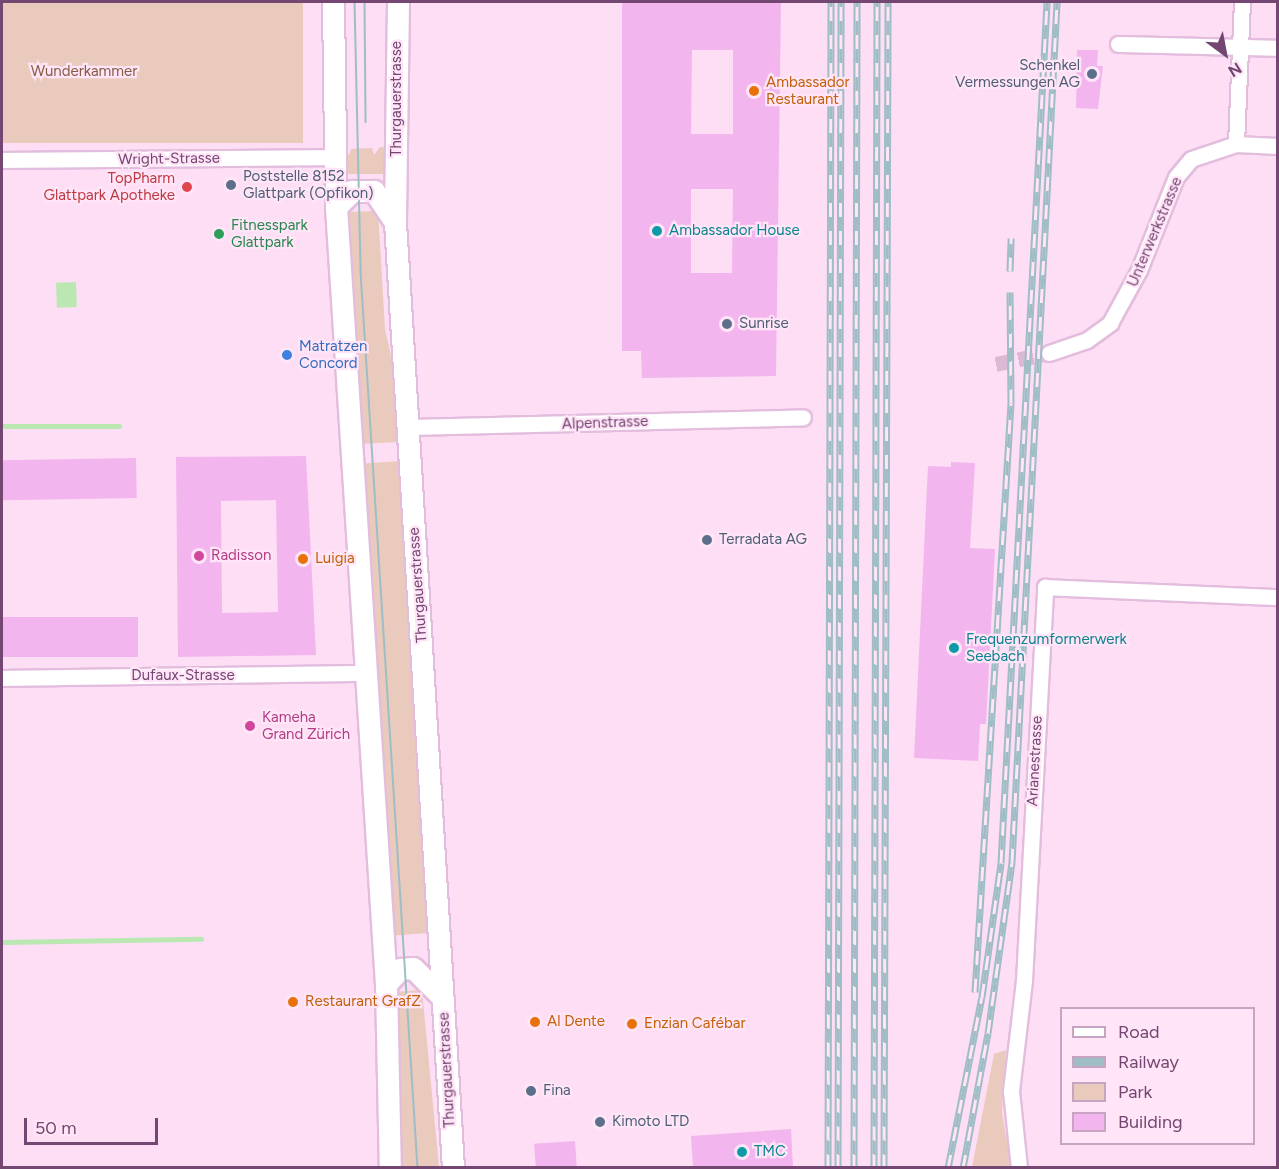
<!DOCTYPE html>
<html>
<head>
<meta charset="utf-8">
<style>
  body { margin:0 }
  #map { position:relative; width:1279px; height:1169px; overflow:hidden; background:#fddef4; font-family:Figtree,sans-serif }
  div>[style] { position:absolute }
  .green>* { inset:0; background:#eacabd; transform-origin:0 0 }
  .water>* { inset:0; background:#bbe7b3; transform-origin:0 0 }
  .stream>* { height:5px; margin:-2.5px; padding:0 2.5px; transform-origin:2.5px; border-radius:2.5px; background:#bbe7b3 }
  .building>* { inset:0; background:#f3b5ee; transform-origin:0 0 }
  .street-tunnel>* { height:15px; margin-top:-7.5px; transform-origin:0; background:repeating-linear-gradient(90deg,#dbb8d4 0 15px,transparent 0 23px) }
  .roads { filter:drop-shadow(2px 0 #e3bddd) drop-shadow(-2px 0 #e3bddd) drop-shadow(0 2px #e3bddd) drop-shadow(0 -2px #e3bddd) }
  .street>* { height:15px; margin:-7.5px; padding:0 7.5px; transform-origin:7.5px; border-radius:7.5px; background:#fff }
  .secondary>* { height:21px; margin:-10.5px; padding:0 10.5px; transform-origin:10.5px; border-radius:10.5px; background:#fff }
  .tram>* { height:1.5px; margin:-0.75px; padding:0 0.75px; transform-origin:0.75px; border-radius:0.75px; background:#9ebdc5 }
  .rail>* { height:7px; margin-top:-3.5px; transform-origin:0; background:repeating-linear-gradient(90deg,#ffe5f7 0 14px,#9ebdc5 0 28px); box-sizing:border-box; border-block:2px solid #9ebdc5 }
  .dots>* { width:16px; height:16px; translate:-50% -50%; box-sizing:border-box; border:3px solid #ffe5f7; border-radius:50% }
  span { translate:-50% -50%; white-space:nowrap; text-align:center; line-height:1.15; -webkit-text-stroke:4.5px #ffe5f7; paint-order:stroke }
  .service-label { font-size:15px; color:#4e5e75 }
  .right { translate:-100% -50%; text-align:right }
  .left { translate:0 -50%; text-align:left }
  .park-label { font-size:15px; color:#865d42 }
  .food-label { font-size:15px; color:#c56008 }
  .street-label { font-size:15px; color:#744672 }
  .health-label { font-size:15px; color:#be3a42 }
  .leisure-label { font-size:15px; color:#27864d }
  .culture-label { font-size:15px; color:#0d838f }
  .shop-label { font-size:15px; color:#366cbe }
  .hotel-label { font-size:15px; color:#b23c85 }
  .frame { position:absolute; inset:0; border:3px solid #744672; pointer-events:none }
  .legend { position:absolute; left:1060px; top:1007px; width:195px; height:138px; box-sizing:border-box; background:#ffe5f7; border:2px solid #c7a5c2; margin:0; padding:8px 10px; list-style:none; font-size:18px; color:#744672 }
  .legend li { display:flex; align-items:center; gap:12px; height:30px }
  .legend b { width:30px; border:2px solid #c7a5c2 }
  .north { position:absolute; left:1195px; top:24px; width:60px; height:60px; -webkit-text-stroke:4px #ffe5f7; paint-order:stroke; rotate:148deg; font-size:16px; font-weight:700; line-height:24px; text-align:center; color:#744672 }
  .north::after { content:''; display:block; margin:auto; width:21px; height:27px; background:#744672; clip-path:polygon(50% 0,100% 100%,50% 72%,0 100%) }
  .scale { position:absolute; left:24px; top:1118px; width:134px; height:27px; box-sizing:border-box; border:3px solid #744672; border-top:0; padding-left:8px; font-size:18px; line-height:21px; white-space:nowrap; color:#744672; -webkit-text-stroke:4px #ffe5f7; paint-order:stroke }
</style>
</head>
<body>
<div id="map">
  <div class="green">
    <div style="left:2px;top:2px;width:301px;height:141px"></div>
    <div style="clip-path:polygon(380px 147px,388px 148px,388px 174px,344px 174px,344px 149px,349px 155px,351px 149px,372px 148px,374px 155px)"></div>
    <div style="clip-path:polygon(378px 211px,385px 329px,393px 365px,398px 442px,360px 444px,346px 212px)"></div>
    <div style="left:399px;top:461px;width:473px;height:38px;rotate:86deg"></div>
    <div style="clip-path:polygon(422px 990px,439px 1167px,399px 1167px,394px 992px)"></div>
    <div style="clip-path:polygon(1006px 1050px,1002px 1112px,1011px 1167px,972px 1167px,994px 1054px)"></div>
  </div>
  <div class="water">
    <div style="left:76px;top:282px;width:25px;height:20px;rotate:88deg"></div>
  </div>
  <div class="stream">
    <div style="left:2px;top:426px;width:117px"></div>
    <div style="left:2px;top:942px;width:199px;rotate:-0.9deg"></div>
  </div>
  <div class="building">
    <div style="clip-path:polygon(evenodd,622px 2px,781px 2px,776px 376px,642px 378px,641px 351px,622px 351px,622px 2px,692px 50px,733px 50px,733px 134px,691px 134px,692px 50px,622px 2px,691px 189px,733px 189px,732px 273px,691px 273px,691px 189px)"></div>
    <div style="clip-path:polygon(1077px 50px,1098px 50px,1097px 66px,1103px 66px,1098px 109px,1076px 108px)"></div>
    <div style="clip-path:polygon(evenodd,306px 456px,316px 655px,178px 657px,176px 457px,306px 456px,276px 500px,278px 612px,222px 613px,221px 501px,276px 500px)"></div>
    <div style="left:136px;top:458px;width:40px;height:134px;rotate:89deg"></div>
    <div style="clip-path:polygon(951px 462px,975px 463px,970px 548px,995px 549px,986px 724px,980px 724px,978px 761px,914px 758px,928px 466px,951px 467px)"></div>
    <div style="left:138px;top:617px;width:40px;height:136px;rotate:90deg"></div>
    <div style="clip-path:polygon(791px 1129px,793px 1167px,693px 1167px,691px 1136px)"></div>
    <div style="left:575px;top:1141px;width:26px;height:41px;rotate:86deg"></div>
  </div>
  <div class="street-tunnel">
    <div style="left:996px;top:364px;width:54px;rotate:-11.7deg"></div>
  </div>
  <div class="roads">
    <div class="street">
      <div style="left:1118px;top:44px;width:160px;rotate:1.4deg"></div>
      <div style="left:1236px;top:144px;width:142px;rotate:-87.6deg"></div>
      <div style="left:2px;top:160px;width:334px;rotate:-0.5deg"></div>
      <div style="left:1049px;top:353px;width:40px;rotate:-18.9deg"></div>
      <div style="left:1087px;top:340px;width:29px;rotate:-36deg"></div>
      <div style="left:1110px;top:323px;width:60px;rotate:-61.3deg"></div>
      <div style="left:1139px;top:270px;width:100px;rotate:-68.3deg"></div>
      <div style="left:1176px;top:177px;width:23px;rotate:-50deg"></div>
      <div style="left:1191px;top:159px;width:47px;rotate:-18.4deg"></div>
      <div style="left:1236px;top:144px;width:42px;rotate:2.7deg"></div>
      <div style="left:407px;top:427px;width:396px;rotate:-1.4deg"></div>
      <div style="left:2px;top:678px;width:363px;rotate:-0.8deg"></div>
      <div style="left:1019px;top:1168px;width:77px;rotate:-95.9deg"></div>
      <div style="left:1011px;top:1091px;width:112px;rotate:-83.3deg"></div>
      <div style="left:1024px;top:980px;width:394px;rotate:-86.9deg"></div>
      <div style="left:1045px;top:587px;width:233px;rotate:2.5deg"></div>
    </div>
    <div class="secondary">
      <div style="left:333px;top:2px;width:205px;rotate:89.2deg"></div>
      <div style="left:336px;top:207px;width:779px;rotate:86.32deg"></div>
      <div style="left:386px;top:984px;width:184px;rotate:88.8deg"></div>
      <div style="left:398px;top:2px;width:220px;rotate:90.8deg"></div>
      <div style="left:395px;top:222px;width:948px;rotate:86.49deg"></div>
      <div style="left:336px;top:207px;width:23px;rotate:-45deg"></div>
      <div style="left:352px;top:191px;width:22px"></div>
      <div style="left:374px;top:191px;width:37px;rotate:56deg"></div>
      <div style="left:386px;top:984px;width:21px;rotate:-47deg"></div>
      <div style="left:400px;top:969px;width:13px;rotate:-4deg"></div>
      <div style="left:413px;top:968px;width:42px;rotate:45deg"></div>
    </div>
  </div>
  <div class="tram">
    <div style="left:355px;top:2px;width:270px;rotate:88.7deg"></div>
    <div style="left:361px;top:272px;width:898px;rotate:86.36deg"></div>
    <div style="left:365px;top:2px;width:120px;rotate:89.5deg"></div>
  </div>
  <div class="rail">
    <div style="left:1010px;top:271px;width:33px;rotate:-88deg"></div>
    <div style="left:975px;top:992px;width:590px;rotate:-86.5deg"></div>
    <div style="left:1011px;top:403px;width:111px;rotate:-90.5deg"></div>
    <div style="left:828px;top:1168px;width:1166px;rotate:-89.85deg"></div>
    <div style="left:838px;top:1168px;width:1166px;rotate:-89.85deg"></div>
    <div style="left:854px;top:1168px;width:1166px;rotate:-89.85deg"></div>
    <div style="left:874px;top:1168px;width:1166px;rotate:-89.85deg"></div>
    <div style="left:884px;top:1168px;width:1166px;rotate:-89.8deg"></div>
    <div style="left:948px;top:1168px;width:174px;rotate:-78.8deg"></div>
    <div style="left:982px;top:997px;width:135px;rotate:-81.9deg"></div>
    <div style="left:1001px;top:863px;width:862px;rotate:-86.94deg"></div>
    <div style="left:963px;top:1168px;width:137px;rotate:-79.5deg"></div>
    <div style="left:988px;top:1033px;width:173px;rotate:-82deg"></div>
    <div style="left:1012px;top:862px;width:861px;rotate:-87deg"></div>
  </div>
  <div class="dots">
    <div style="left:1092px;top:74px;background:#5c6f8a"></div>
    <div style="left:754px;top:91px;background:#e8710a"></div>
    <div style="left:231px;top:185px;background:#5c6f8a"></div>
    <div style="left:187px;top:187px;background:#e0444e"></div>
    <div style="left:657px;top:231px;background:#0f9aa8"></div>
    <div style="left:219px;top:234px;background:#2e9e5b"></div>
    <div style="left:727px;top:324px;background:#5c6f8a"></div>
    <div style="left:287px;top:355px;background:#3f7fe0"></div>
    <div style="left:707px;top:540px;background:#5c6f8a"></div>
    <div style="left:199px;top:556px;background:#d1479c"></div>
    <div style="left:303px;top:559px;background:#e8710a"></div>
    <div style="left:954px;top:648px;background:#0f9aa8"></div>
    <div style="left:250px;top:726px;background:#d1479c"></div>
    <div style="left:293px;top:1002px;background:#e8710a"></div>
    <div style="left:535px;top:1022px;background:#e8710a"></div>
    <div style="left:632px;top:1024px;background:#e8710a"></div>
    <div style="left:531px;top:1091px;background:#5c6f8a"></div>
    <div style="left:600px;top:1122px;background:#5c6f8a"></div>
    <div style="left:742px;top:1152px;background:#0f9aa8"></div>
  </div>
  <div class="service-label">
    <span class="right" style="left:1080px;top:74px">Schenkel<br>Vermessungen AG</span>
    <span class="left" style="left:243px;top:185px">Poststelle 8152<br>Glattpark (Opfikon)</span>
    <span class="left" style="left:739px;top:324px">Sunrise</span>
    <span class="left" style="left:719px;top:540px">Terradata AG</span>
    <span class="left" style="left:543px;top:1091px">Fina</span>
    <span class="left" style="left:612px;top:1122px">Kimoto LTD</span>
  </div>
  <div class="park-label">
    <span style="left:84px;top:72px">Wunderkammer</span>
  </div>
  <div class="food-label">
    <span class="left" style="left:766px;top:91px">Ambassador<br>Restaurant</span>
    <span class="left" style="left:315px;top:559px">Luigia</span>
    <span class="left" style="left:305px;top:1002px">Restaurant GrafZ</span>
    <span class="left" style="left:547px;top:1022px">Al Dente</span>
    <span class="left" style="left:644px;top:1024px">Enzian Cafébar</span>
  </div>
  <div class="street-label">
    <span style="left:397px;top:99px;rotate:-90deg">Thurgauerstrasse</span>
    <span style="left:169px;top:159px;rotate:-1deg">Wright-Strasse</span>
    <span style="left:1155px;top:232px;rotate:-67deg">Unterwerkstrasse</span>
    <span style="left:605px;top:423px;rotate:-2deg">Alpenstrasse</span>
    <span style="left:418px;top:585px;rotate:-94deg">Thurgauerstrasse</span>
    <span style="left:183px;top:676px">Dufaux-Strasse</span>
    <span style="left:1035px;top:761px;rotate:-87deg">Arianestrasse</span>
    <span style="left:447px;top:1070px;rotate:-93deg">Thurgauerstrasse</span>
  </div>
  <div class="health-label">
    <span class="right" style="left:175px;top:187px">TopPharm<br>Glattpark Apotheke</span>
  </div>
  <div class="leisure-label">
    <span class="left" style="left:231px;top:234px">Fitnesspark<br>Glattpark</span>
  </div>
  <div class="culture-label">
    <span class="left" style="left:669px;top:231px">Ambassador House</span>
    <span class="left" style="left:966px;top:648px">Frequenzumformerwerk<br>Seebach</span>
    <span class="left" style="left:754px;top:1152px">TMC</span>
  </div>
  <div class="shop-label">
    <span class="left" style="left:299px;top:355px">Matratzen<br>Concord</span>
  </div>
  <div class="hotel-label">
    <span class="left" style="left:211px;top:556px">Radisson</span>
    <span class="left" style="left:262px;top:726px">Kameha<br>Grand Zürich</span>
  </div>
  <div class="frame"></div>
  <ul class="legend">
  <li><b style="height:8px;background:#fff"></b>Road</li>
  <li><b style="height:8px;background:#9ebdc5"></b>Railway</li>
  <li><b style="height:16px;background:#eacabd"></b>Park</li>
  <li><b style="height:16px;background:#f3b5ee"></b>Building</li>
  </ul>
  <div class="north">N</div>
  <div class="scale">50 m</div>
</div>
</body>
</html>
